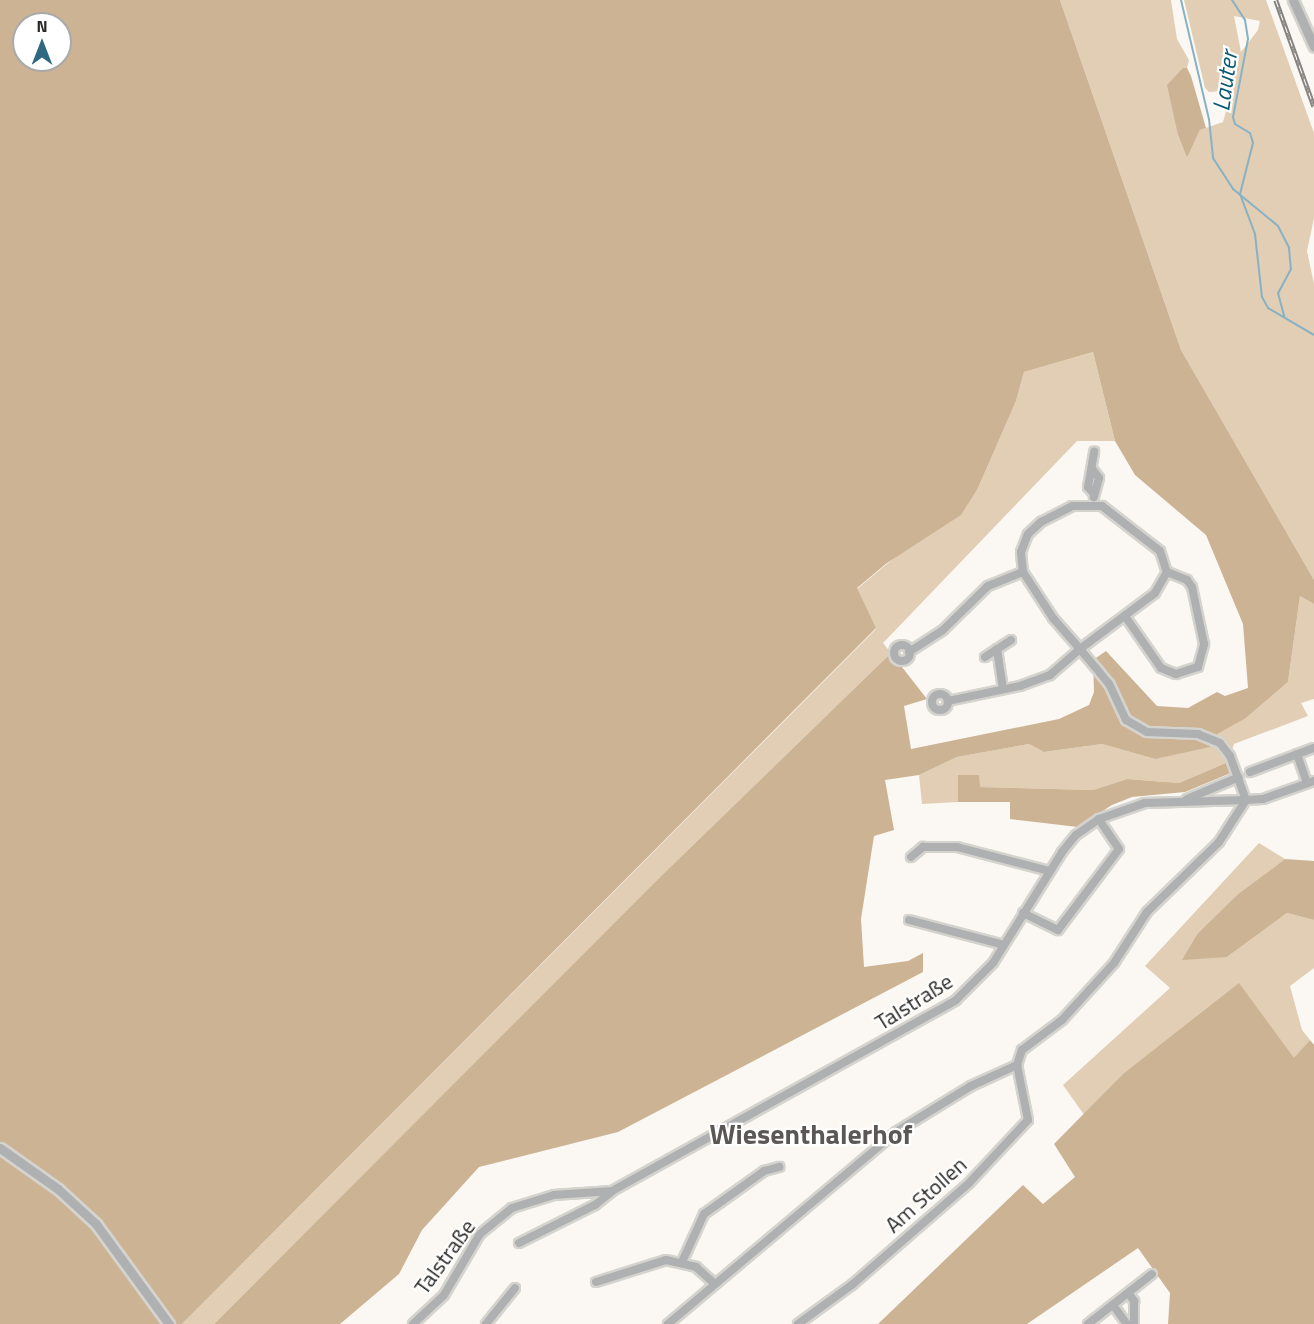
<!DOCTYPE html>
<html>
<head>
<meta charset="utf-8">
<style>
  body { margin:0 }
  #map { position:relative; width:1314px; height:1324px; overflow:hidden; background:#fbf8f3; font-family:"Titillium Web",sans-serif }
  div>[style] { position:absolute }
  .green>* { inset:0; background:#e1ceb4 }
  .forest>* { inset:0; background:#ccb393 }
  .stream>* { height:2px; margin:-1px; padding:0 1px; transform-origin:1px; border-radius:1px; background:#87b1c4 }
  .roads { filter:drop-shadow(2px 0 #d5d3ce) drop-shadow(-2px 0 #d5d3ce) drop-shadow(0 2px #d5d3ce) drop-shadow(0 -2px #d5d3ce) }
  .minor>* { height:8px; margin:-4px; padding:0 4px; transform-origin:4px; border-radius:4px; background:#aeb0b1 }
  .minor>.ring { margin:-4px; padding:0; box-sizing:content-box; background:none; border:8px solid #aeb0b1; border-radius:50% }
  .tertiary>* { height:9px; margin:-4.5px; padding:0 4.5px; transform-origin:4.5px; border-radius:4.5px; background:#aeb0b1 }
  .rail>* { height:4.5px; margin-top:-2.25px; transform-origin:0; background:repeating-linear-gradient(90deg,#fff 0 7px,#868481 0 14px); box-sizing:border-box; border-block:2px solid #868481 }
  span { translate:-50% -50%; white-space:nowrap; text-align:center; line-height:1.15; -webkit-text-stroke:4.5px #fff; paint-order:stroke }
  .street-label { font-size:22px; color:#2a2927 }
  .water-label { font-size:24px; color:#0a5a76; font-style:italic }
  .district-label { font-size:28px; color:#5a5754; font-weight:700 }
  .north { position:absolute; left:12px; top:12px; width:60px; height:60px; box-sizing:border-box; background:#fff; border:2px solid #aaa9a9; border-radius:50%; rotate:0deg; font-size:16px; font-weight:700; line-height:24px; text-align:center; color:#2a2927 }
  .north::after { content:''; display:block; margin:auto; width:21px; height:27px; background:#2f6981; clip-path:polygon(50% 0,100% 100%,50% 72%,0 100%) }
</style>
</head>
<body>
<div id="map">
  <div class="green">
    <div style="clip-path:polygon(evenodd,1060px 0,1171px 0,1177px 39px,1189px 60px,1187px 68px,1183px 68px,1178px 135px,1187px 158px,1200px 130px,1223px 122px,1232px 90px,1209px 92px,1205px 88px,1184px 0,1266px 0,1314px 133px,1314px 218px,1307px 251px,1314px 284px,1314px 580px,1181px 350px,1060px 0,1234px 16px,1260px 21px,1258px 30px,1241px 52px,1234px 16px)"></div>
    <div style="clip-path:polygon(1093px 352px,1115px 441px,1077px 441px,883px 643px,891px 653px,655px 882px,214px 1324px,182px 1324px,876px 629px,857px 589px,978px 488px,1016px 401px,1024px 372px)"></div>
    <div style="clip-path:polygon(1300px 596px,1314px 604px,1314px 699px,1301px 703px,1308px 716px,1234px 744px,1228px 762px,1179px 783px,1127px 779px,1093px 790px,979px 787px,958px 775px,958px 802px,922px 804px,919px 775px,957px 757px,1029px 744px,1044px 752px,1102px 744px,1155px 759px,1246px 718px,1288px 682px)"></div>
    <div style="clip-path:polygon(1259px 843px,1285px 859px,1238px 894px,1198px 933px,1227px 957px,1287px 913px,1314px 920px,1314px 968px,1290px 986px,1302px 1030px,1310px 1040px,1295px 1058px,1123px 1074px,1085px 1116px,1063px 1085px,1170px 988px,1145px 966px)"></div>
  </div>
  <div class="forest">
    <div style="clip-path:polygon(evenodd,0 0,1060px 0,1181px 350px,1314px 580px,1314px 604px,1300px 596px,1288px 682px,1246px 718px,1217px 734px,1210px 747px,1155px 759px,1102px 744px,1044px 752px,1029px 744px,957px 757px,919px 775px,885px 780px,894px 830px,874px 836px,861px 919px,864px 967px,908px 961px,923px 953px,923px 972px,618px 1132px,479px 1167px,422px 1230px,399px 1274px,340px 1324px,214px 1324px,655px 882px,891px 653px,927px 699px,904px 706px,911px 749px,1059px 719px,1089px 705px,1094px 692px,1093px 660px,1106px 651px,1157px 706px,1188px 708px,1217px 692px,1225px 696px,1248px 688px,1243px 624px,1206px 535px,1135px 475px,1115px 441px,1093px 352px,1024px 372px,1016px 401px,978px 488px,961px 515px,887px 563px,857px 588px,876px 628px,182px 1324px,0 1324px,0 0,24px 24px,60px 24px,60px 60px,24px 60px,24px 24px)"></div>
    <div style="clip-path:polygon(1183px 68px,1187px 68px,1191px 76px,1206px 128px,1200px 130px,1187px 158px,1178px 135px,1167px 85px)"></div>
    <div style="clip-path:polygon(1228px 762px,1233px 772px,1185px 792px,1132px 797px,1112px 805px,1078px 827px,1010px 819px,1010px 802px,958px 802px,958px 775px,979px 775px,980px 787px,1093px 790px,1127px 779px,1179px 783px)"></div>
    <div style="clip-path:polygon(1285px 859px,1314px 861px,1314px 920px,1287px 913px,1227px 957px,1182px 960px,1198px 933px,1238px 894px)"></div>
    <div style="clip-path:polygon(1239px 983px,1294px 1058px,1310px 1040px,1314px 1045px,1314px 1324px,1168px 1324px,1170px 1293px,1138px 1248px,1027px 1324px,878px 1324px,1023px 1185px,1043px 1204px,1075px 1177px,1054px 1144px,1123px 1074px)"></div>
  </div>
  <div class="stream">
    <div style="left:1181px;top:0;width:122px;rotate:76.8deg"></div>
    <div style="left:1209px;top:119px;width:39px;rotate:84deg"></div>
    <div style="left:1213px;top:158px;width:37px;rotate:57deg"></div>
    <div style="left:1233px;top:189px;width:58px;rotate:39.4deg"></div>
    <div style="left:1278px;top:226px;width:25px;rotate:63deg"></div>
    <div style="left:1289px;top:248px;width:21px;rotate:85deg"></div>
    <div style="left:1291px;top:269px;width:27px;rotate:118deg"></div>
    <div style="left:1278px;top:293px;width:24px;rotate:75deg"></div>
    <div style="left:1232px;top:0;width:24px;rotate:57deg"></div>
    <div style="left:1245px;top:20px;width:19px;rotate:81deg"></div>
    <div style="left:1248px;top:39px;width:79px;rotate:100.9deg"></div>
    <div style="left:1233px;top:117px;width:7px;rotate:74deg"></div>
    <div style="left:1235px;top:124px;width:17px;rotate:31deg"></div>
    <div style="left:1250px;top:133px;width:10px;rotate:73deg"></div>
    <div style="left:1253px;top:143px;width:53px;rotate:104.3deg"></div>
    <div style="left:1240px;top:194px;width:43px;rotate:69.4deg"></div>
    <div style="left:1255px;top:234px;width:63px;rotate:83.7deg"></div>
    <div style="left:1262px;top:297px;width:13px;rotate:61deg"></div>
    <div style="left:1268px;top:308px;width:53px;rotate:30.4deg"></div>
  </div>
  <div class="roads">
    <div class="minor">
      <div style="left:1093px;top:470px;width:10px;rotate:53deg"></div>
      <div style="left:1099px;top:478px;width:20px;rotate:105deg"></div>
      <div style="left:1094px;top:494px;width:9px;rotate:-131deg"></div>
      <div style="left:1088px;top:487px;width:36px;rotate:-80deg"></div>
      <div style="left:1125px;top:616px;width:63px;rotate:55.3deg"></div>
      <div style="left:1161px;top:668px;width:16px;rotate:22deg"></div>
      <div style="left:1176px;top:674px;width:23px;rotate:-18deg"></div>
      <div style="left:1198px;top:667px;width:24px;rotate:-75deg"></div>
      <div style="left:1204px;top:644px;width:58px;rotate:-101.9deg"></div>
      <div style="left:1192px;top:587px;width:9px;rotate:-126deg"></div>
      <div style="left:1187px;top:580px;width:22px;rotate:-158deg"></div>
      <div class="ring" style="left:894px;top:645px;width:8px;height:8px"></div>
      <div style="left:997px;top:649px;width:40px;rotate:81.5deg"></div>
      <div style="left:909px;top:652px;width:40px;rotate:-32.9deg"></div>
      <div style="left:943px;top:630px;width:63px;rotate:-44.4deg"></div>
      <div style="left:988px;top:586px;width:38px;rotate:-22deg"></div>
      <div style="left:985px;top:657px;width:31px;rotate:-33deg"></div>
      <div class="ring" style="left:932px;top:694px;width:8px;height:8px"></div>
      <div style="left:1297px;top:754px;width:31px;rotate:71deg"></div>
      <div style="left:1250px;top:772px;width:68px;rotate:-20.6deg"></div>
      <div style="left:1187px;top:799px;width:56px;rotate:-22.9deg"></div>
      <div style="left:911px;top:857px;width:16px;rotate:-40deg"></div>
      <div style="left:923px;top:847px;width:34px"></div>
      <div style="left:957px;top:847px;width:95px;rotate:14.6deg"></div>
      <div style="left:1023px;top:913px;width:39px;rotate:26deg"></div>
      <div style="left:1058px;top:930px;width:101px;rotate:-53deg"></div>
      <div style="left:1119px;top:849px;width:36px;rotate:-124deg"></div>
      <div style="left:909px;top:920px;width:98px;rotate:14.7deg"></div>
      <div style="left:519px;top:1243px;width:85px;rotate:-26.6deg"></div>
      <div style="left:595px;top:1205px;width:21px;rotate:-39deg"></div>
      <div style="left:682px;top:1262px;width:53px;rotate:-65.4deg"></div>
      <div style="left:704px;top:1214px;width:74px;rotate:-35.6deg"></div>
      <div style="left:764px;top:1171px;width:16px;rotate:-15deg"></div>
      <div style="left:596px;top:1282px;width:73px;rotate:-17.4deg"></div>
      <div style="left:666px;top:1260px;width:31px;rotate:13deg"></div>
      <div style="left:696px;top:1267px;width:25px;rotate:42deg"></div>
      <div style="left:1129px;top:1294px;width:9px;rotate:54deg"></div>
      <div style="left:1134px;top:1301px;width:23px;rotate:90deg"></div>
      <div style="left:1113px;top:1305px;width:24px;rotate:54deg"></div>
      <div style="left:413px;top:1324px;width:42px;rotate:-43.1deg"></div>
      <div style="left:444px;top:1295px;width:71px;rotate:-59.5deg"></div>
      <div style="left:480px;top:1234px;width:41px;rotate:-39.1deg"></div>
      <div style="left:512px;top:1208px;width:44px;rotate:-17.2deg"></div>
      <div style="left:554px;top:1195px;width:58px;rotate:-3.9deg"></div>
      <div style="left:612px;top:1191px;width:393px;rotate:-29deg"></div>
      <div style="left:956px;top:1000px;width:52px;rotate:-45deg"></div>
      <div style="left:993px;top:963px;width:131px;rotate:-58.1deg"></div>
      <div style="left:1062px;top:852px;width:22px;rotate:-51deg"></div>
      <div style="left:1076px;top:835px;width:28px;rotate:-35deg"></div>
      <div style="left:1099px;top:819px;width:49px;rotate:-19.2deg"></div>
      <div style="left:1145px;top:803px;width:101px;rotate:-1.7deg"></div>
      <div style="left:1246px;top:800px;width:47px;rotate:-110deg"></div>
      <div style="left:1230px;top:756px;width:16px;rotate:-128deg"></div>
      <div style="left:1220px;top:743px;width:24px;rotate:-158deg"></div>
      <div style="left:1198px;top:734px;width:51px;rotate:-177.8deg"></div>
      <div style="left:1147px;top:732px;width:24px;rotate:-150deg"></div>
      <div style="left:1126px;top:720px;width:40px;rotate:-115deg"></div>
      <div style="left:1109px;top:684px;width:22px;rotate:-129deg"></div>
      <div style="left:1095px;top:667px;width:23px;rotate:-130deg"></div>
      <div style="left:1080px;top:649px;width:41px;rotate:-131.1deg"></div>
      <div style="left:1053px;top:618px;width:55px;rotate:-123.1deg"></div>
      <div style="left:1023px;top:572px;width:20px;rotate:-96deg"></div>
      <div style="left:1021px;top:552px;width:19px;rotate:-69deg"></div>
      <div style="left:1028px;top:534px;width:18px;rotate:-43deg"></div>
      <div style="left:1041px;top:522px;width:35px;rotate:-27deg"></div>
      <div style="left:1072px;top:506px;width:30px"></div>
      <div style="left:1102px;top:506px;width:73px;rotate:37.8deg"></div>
      <div style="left:1160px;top:551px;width:22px;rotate:72deg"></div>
      <div style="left:1167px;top:572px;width:24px;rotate:120deg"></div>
      <div style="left:1155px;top:593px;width:94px;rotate:143.3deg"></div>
      <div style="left:1080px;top:649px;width:40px;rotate:139deg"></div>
      <div style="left:1050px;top:675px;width:32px;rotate:160deg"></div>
      <div style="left:1020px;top:686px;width:74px;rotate:168.2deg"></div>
      <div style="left:486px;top:1324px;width:46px;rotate:-51.1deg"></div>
      <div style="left:668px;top:1324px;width:298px;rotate:-40.1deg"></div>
      <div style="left:896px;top:1132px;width:88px;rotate:-31.5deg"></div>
      <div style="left:971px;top:1086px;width:51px;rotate:-24.5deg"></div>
      <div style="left:798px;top:1324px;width:68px;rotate:-36deg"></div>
      <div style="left:853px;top:1284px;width:154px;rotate:-41deg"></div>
      <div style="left:969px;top:1183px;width:86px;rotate:-46.9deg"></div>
      <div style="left:1028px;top:1120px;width:56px;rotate:-101.3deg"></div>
      <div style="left:1017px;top:1065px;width:16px;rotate:-72deg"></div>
      <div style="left:1022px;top:1050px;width:50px;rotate:-36.9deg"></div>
      <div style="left:1062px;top:1020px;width:77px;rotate:-47.6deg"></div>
      <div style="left:1114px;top:963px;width:61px;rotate:-57.1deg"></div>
      <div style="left:1147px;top:912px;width:100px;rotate:-44.2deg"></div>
      <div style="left:1219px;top:842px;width:50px;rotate:-57.3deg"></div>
      <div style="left:1246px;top:800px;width:17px;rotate:-3deg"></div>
      <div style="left:1263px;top:799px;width:54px;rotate:-19.4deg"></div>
      <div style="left:1088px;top:1324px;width:81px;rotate:-38deg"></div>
    </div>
    <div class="tertiary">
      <div style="left:1293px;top:0;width:51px;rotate:65.9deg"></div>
      <div style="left:0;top:1148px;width:71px;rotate:35.3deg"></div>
      <div style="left:58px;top:1189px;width:52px;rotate:42.6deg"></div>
      <div style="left:96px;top:1224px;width:124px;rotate:53.9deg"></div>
    </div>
  </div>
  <div class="rail">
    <div style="left:1276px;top:0;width:113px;rotate:70.3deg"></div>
  </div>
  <div class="street-label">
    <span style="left:914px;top:1002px;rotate:-32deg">Talstraße</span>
    <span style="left:926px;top:1195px;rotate:-42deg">Am Stollen</span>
    <span style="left:445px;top:1257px;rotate:-54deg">Talstraße</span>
  </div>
  <div class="water-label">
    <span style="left:1225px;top:81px;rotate:-82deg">Lauter</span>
  </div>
  <div class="district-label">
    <span style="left:811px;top:1134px">Wiesenthalerhof</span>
  </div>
  <div class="north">N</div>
</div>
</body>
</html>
